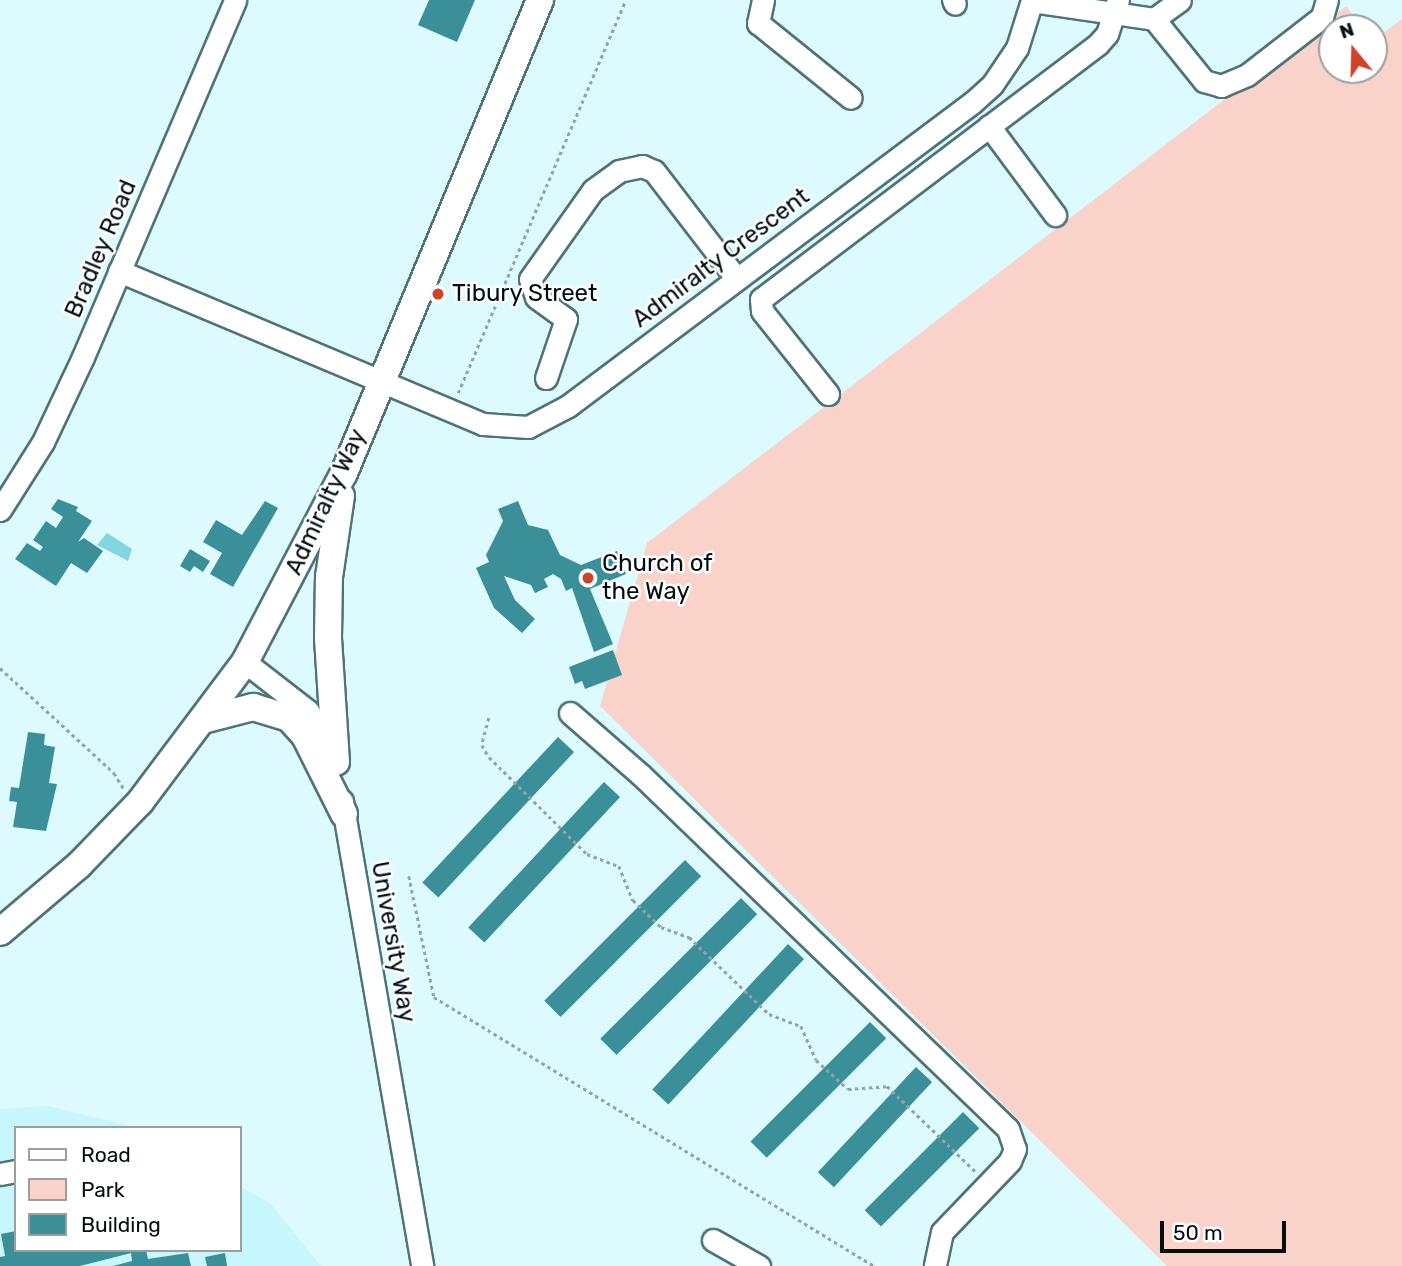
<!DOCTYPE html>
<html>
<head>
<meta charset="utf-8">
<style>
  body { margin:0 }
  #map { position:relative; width:1402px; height:1266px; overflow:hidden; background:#ddfbfe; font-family:Rubik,sans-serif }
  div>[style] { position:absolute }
  .built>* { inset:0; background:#c7f7fc }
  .green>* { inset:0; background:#f9d2c9 }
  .water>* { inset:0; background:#83d6df }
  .building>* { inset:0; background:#3a8f98; transform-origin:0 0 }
  .path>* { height:2.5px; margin-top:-1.25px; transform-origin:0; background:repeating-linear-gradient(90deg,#8fa6a8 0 3.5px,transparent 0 7px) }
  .roads { filter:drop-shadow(2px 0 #507376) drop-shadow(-2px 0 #507376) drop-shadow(0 2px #507376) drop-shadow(0 -2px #507376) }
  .minor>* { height:21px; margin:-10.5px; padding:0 10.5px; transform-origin:10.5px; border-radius:10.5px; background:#fff }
  .major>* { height:26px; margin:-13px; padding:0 13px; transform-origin:13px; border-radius:13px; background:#fff }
  .dots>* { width:19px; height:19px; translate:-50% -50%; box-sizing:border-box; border:4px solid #fff; border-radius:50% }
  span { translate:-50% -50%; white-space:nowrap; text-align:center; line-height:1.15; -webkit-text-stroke:5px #fff; paint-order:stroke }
  .street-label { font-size:24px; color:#030e10 }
  .poi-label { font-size:24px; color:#030e10 }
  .left { translate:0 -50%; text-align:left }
  .legend { position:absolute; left:14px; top:1126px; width:228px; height:126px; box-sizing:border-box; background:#fff; border:2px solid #9a9f9f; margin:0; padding:9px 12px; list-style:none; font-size:21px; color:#030e10 }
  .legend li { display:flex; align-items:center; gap:14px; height:35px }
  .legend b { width:35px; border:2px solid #9a9f9f }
  .north { position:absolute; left:1318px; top:14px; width:70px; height:70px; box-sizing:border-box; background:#fff; border:2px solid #9a9f9f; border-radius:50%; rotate:341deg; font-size:19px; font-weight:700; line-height:28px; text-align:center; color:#030e10 }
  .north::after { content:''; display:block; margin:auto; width:24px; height:32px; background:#ce4329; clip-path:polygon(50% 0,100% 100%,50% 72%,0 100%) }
  .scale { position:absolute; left:1160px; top:1221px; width:126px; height:32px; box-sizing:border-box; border:4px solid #030e10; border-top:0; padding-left:9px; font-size:21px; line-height:24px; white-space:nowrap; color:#030e10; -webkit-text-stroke:5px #fff; paint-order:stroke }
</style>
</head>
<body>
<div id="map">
  <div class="built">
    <div style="clip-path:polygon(49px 1106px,138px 1128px,16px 1128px,16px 1250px,240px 1250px,240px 1186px,271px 1204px,321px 1266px,0 1266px,0 1109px)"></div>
  </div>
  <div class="green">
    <div style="clip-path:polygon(1346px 6px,1364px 28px,1332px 28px,1332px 70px,1374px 70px,1374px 40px,1402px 19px,1402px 1266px,1167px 1266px,600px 706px,647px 543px)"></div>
  </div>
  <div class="water">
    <div style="clip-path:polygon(107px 533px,132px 549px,128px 561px,97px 545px)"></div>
  </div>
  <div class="building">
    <div style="clip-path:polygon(429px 0,475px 0,457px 42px,418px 25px)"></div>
    <div style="clip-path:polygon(58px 499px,78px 507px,76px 511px,92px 521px,78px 542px,84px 538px,103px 551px,87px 573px,71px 563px,56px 586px,15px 559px,27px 543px,40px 551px,43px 547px,33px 540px,46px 521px,56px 528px,63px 517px,51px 509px)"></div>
    <div style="clip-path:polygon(265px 501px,278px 508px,233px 587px,210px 574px,222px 553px,203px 542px,216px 520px,242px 535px)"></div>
    <div style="clip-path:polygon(518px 501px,528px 525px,548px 530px,560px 555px,581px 565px,617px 551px,626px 574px,590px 589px,613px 644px,594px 652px,572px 588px,566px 591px,561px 579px,553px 574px,544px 579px,548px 587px,535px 593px,531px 585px,504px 576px,515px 600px,535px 619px,522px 633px,494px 608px,476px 568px,489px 562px,486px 555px,503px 521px,498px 509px)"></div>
    <div style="clip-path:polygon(190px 549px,210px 561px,203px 572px,194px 566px,190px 572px,180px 566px)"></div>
    <div style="clip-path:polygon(613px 650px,622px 675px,585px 689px,582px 681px,575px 684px,569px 667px)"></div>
    <div style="clip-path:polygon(28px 732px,45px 734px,44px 745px,55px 747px,49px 783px,57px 784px,46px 831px,13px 827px,17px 802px,9px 801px,11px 787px,19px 788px)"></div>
    <div style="left:558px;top:737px;width:22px;height:199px;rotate:43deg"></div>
    <div style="left:604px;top:782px;width:22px;height:199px;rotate:43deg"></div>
    <div style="left:685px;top:860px;width:23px;height:199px;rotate:45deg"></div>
    <div style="left:741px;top:898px;width:23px;height:199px;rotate:45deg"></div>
    <div style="left:788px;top:944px;width:22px;height:199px;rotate:43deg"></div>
    <div style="left:870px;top:1022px;width:23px;height:169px;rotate:45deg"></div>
    <div style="left:916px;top:1067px;width:22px;height:144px;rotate:43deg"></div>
    <div style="left:963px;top:1112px;width:23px;height:139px;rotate:45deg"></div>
    <div style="clip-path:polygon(16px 1231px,16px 1250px,146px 1250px,148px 1259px,188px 1253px,191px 1266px,113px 1266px,132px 1261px,131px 1253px,80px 1266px,0 1266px,0 1257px,5px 1256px,1px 1234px)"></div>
    <div style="clip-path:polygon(225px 1253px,227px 1266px,207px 1266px,205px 1257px)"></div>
  </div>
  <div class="path">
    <div style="left:458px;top:393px;width:427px;rotate:-66.9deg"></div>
    <div style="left:0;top:668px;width:155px;rotate:42.6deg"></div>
    <div style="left:114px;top:773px;width:19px;rotate:58deg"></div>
    <div style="left:489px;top:718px;width:28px;rotate:105deg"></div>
    <div style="left:482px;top:745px;width:14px;rotate:60deg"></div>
    <div style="left:489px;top:757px;width:138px;rotate:44.7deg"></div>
    <div style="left:587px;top:854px;width:34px;rotate:21deg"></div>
    <div style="left:619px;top:866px;width:37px;rotate:68deg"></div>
    <div style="left:633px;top:900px;width:39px;rotate:44deg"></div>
    <div style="left:661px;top:927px;width:30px;rotate:20deg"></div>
    <div style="left:689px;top:937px;width:111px;rotate:43.9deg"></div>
    <div style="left:769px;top:1014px;width:34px;rotate:21deg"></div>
    <div style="left:801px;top:1026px;width:37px;rotate:66deg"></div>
    <div style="left:816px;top:1060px;width:43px;rotate:42.2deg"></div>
    <div style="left:848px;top:1089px;width:39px;rotate:-4deg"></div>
    <div style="left:887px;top:1086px;width:124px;rotate:44deg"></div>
    <div style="left:409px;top:876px;width:124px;rotate:78.3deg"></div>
    <div style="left:434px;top:997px;width:516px;rotate:31.44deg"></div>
  </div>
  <div class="roads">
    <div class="minor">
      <div style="left:763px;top:0;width:24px;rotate:102deg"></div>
      <div style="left:758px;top:23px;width:119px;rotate:38.9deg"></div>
      <div style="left:953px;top:0;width:4px;rotate:63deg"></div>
      <div style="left:1032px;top:1px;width:123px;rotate:8.4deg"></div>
      <div style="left:1154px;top:19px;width:80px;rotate:51.1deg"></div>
      <div style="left:1204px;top:81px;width:18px;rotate:16deg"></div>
      <div style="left:1221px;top:86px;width:28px;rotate:-23deg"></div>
      <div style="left:1247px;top:75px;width:95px;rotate:-37.7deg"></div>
      <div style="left:1322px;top:17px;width:18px;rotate:-74deg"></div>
      <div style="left:1154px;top:19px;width:32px;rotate:-36deg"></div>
      <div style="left:989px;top:126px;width:111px;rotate:53.4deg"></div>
      <div style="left:119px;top:271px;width:395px;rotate:22.8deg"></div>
      <div style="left:483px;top:424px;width:45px;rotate:3.8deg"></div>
      <div style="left:528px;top:427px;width:45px;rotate:-27.7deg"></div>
      <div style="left:568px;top:406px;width:506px;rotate:-36.89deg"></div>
      <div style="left:973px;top:102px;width:25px;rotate:-42deg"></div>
      <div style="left:992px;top:85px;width:45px;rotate:-56deg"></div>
      <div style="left:1017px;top:48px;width:50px;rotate:-72.6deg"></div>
      <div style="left:546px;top:378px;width:62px;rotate:-71.3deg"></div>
      <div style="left:566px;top:319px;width:37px;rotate:-144deg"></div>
      <div style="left:536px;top:297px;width:19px;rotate:-108deg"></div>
      <div style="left:530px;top:279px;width:109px;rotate:-54.7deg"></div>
      <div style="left:593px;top:190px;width:32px;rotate:-36deg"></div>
      <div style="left:619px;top:171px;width:24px;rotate:-12deg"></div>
      <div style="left:642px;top:166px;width:13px;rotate:23deg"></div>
      <div style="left:654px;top:171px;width:136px;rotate:52.5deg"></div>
      <div style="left:828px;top:394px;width:106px;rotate:-128.5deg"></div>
      <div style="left:762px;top:311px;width:12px;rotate:-95deg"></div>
      <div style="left:761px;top:299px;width:423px;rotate:-37.1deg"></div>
      <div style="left:1098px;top:44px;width:13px;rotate:-48deg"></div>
      <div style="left:1107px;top:34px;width:36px;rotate:-72deg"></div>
      <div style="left:0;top:510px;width:80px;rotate:-57.7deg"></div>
      <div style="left:43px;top:442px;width:94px;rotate:-64.8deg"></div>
      <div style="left:83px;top:357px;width:388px;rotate:-66.9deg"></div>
      <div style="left:245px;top:662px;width:80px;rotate:37.9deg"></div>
      <div style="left:308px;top:711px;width:51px;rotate:59.4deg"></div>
      <div style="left:570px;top:713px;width:93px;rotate:41.1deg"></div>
      <div style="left:640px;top:774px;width:511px;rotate:43.97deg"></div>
      <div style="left:1008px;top:1129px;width:21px;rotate:71deg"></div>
      <div style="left:1015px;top:1149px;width:13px;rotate:113deg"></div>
      <div style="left:1010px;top:1161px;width:98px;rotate:133.8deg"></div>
      <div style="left:942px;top:1232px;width:35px;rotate:102deg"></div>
      <div style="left:342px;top:801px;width:472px;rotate:80.2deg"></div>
      <div style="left:0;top:1174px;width:16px;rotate:-11deg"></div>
      <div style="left:713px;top:1240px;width:53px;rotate:29.5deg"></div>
    </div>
    <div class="major">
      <div style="left:207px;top:719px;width:48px;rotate:-14.6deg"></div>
      <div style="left:253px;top:707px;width:38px;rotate:17deg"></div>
      <div style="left:289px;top:718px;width:24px;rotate:48deg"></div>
      <div style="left:305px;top:736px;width:87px;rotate:63.4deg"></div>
      <div style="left:336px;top:762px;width:124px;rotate:-93.7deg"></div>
      <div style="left:328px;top:638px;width:61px;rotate:-89.1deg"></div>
      <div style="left:329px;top:577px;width:82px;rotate:-81.6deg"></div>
      <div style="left:0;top:932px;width:104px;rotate:-40.3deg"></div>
      <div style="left:79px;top:865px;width:88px;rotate:-45.9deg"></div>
      <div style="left:140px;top:802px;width:175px;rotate:-53.1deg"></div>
      <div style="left:245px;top:662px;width:213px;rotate:-62.4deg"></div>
      <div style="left:344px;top:473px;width:512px;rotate:-67.49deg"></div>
    </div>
  </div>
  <div class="dots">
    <div style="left:438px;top:294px;background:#ce4329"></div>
    <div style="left:588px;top:578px;background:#ce4329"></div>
  </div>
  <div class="street-label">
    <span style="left:101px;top:249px;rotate:-67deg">Bradley Road</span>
    <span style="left:721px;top:258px;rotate:-37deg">Admiralty Crescent</span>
    <span style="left:326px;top:502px;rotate:-65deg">Admiralty Way</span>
    <span style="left:393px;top:942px;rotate:80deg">University Way</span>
  </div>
  <div class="poi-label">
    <span class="left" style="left:452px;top:294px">Tibury Street</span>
    <span class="left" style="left:602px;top:578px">Church of<br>the Way</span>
  </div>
  <ul class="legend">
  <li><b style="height:9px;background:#fff"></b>Road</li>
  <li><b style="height:19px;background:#f9d2c9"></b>Park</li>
  <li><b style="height:19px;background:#3a8f98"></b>Building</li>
  </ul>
  <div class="north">N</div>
  <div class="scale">50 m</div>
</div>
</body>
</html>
